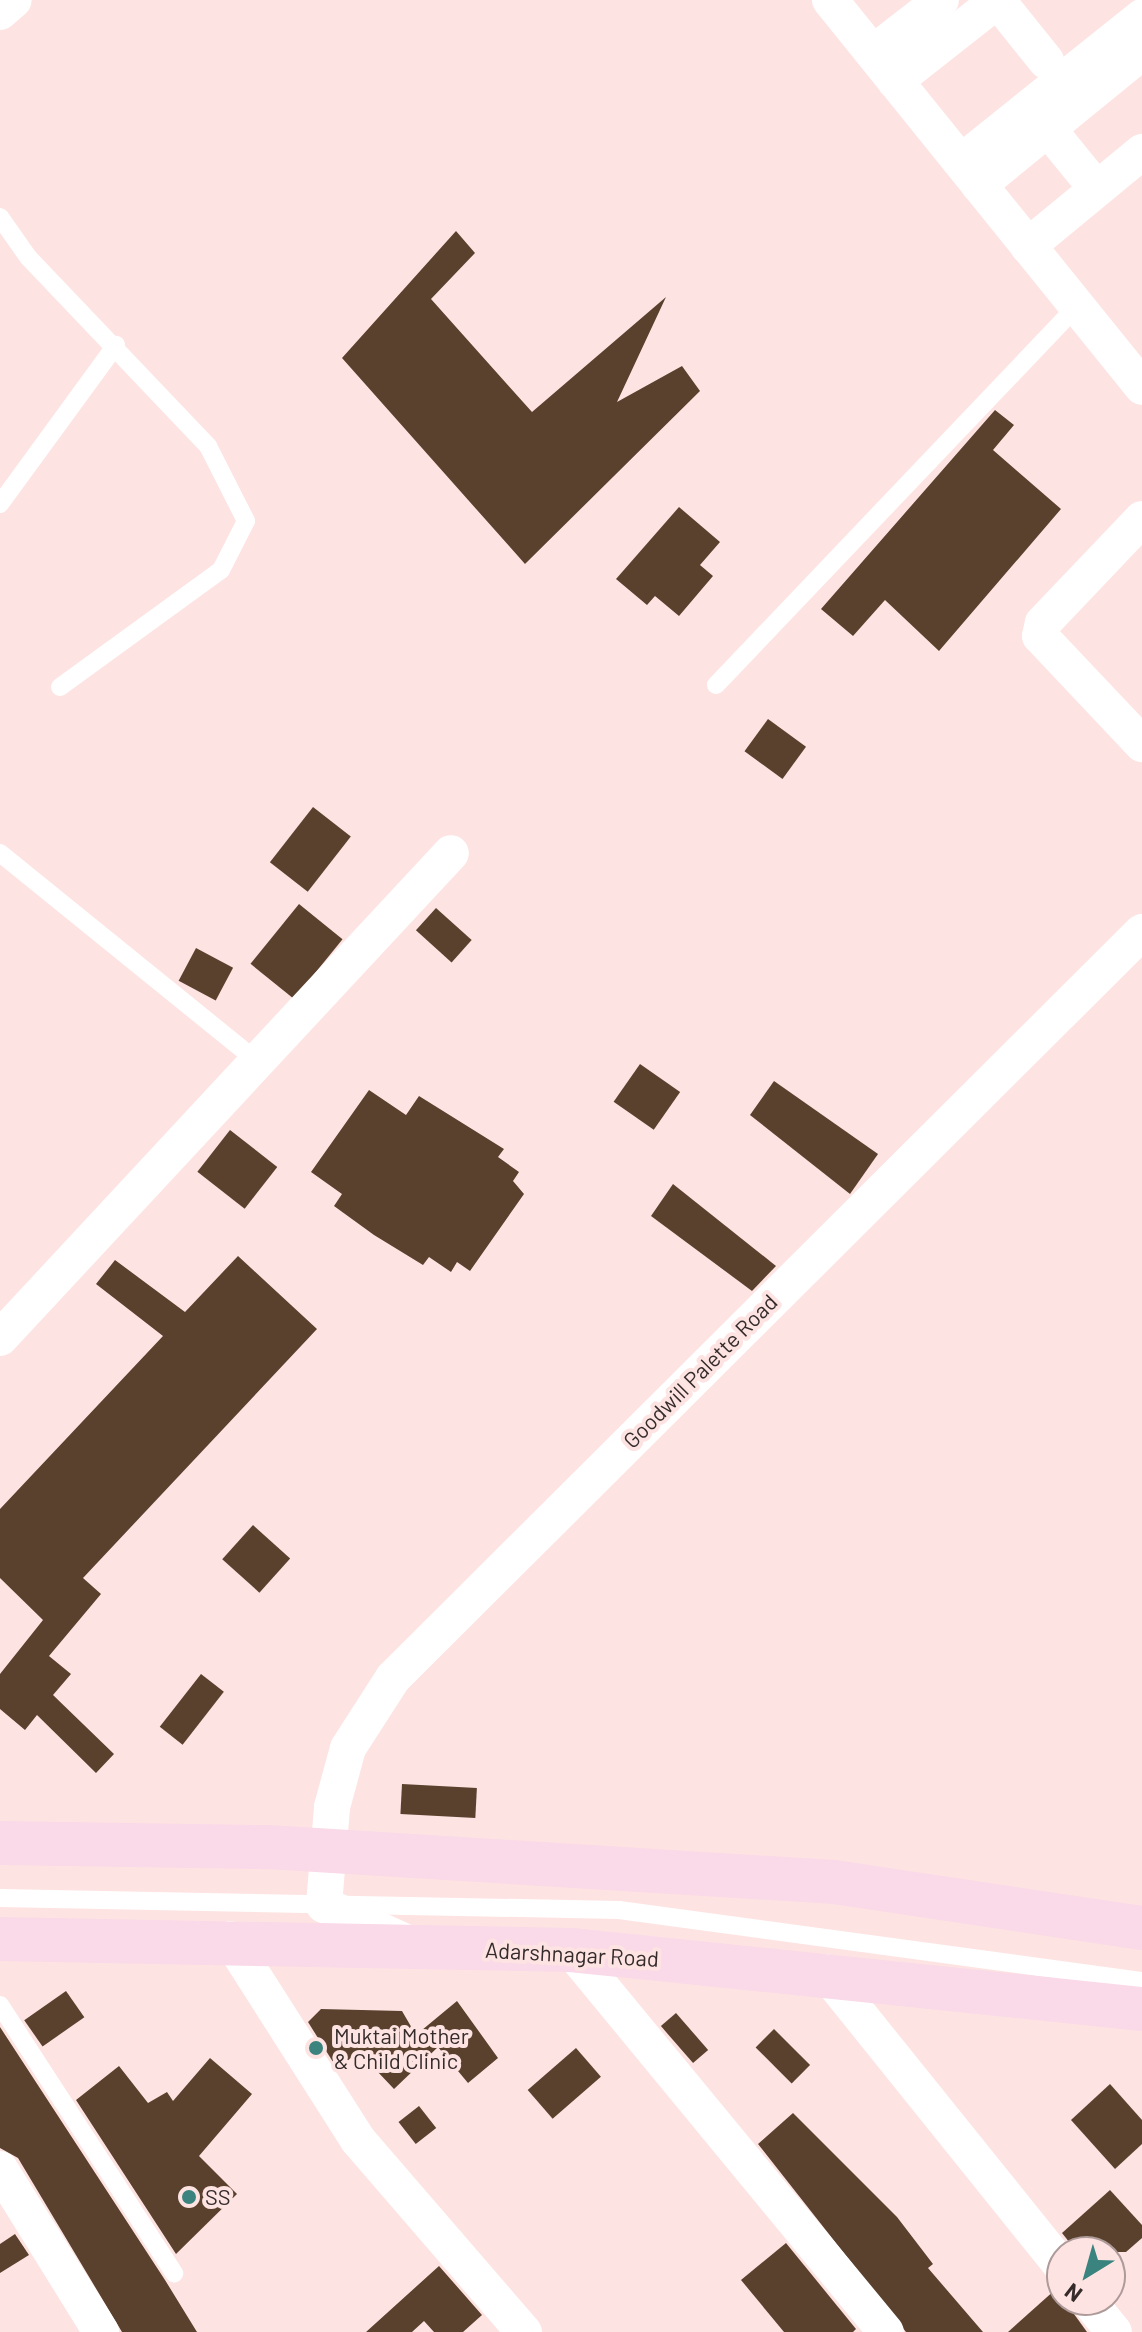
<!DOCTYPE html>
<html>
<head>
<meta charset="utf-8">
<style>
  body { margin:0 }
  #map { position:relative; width:1142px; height:2332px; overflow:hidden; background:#fde4e2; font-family:Barlow,sans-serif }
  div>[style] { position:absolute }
  .building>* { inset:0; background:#5a412e; transform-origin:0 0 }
  .service>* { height:18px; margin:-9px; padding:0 9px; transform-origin:9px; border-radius:9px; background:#fff }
  .minor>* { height:36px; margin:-18px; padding:0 18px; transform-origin:18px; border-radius:18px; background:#fff }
  .primary>* { height:44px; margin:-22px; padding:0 22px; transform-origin:22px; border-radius:22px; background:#fad9e8 }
  .dots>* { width:22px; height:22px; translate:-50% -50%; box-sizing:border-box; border:4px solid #fde4e2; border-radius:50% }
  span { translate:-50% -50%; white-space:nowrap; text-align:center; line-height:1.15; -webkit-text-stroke:8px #fde4e2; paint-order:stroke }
  .street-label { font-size:22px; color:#352b2b }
  .poi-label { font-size:22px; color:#352b2b }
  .left { translate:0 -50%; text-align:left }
  .north { position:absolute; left:1046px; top:2236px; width:80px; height:80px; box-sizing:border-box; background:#fde4e2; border:2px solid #ad9a99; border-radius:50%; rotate:217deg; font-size:22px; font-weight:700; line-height:32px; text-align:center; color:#352b2b }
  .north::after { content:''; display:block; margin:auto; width:28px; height:36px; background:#3b837e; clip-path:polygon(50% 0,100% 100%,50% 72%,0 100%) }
</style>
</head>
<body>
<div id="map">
  <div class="building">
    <div style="clip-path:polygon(456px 231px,475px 253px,431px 299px,532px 412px,666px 297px,617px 402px,682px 366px,700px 391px,525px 564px,342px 358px)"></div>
    <div style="clip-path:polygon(995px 410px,1014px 425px,993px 450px,1061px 509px,939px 651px,885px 600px,853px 636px,821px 609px)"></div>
    <div style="clip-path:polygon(679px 507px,720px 542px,700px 565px,713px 576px,679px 616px,655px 596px,647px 605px,616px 579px)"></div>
    <div style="left:768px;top:719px;width:47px;height:40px;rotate:36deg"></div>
    <div style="left:313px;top:807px;width:48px;height:70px;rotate:38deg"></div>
    <div style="left:299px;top:904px;width:56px;height:77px;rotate:39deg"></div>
    <div style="left:436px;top:908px;width:48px;height:30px;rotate:42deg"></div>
    <div style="left:196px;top:948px;width:42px;height:37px;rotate:28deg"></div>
    <div style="left:640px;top:1064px;width:49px;height:46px;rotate:35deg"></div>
    <div style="clip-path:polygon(774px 1081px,878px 1154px,850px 1194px,750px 1115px)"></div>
    <div style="clip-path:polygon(369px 1090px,406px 1115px,419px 1096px,504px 1149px,498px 1157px,519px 1172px,513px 1181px,524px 1194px,470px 1271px,457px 1262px,451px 1272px,429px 1257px,423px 1265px,374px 1235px,334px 1206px,342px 1194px,311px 1172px)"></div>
    <div style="left:230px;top:1130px;width:60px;height:53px;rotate:38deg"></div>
    <div style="clip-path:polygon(673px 1184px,776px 1266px,752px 1291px,651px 1216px)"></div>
    <div style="clip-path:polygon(238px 1256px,317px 1329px,83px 1578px,101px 1594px,49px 1656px,71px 1674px,53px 1695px,114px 1754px,96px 1773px,37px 1715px,25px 1730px,0 1709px,0 1674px,43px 1620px,0 1578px,0 1509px,163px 1336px,96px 1284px,115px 1260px,185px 1312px)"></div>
    <div style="left:253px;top:1525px;width:50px;height:46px;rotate:42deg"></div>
    <div style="left:201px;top:1674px;width:29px;height:67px;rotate:38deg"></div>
    <div style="left:402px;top:1784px;width:75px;height:30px;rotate:3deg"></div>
    <div style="left:66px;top:1991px;width:32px;height:51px;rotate:55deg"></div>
    <div style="clip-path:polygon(457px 2001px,498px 2058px,468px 2083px,438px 2047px,394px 2089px,358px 2051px,338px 2070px,308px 2022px,321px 2009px,402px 2011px,416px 2035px)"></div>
    <div style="left:676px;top:2013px;width:49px;height:20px;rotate:49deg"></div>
    <div style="clip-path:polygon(0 2027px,165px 2280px,197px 2332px,122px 2332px,18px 2158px,0 2148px)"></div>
    <div style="left:774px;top:2029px;width:51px;height:26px;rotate:45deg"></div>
    <div style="left:576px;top:2048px;width:38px;height:64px;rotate:49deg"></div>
    <div style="clip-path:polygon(210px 2058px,252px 2094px,199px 2156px,237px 2194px,176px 2254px,76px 2100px,119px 2066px,148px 2103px,167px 2092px,173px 2101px)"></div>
    <div style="clip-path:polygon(1110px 2084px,1142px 2120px,1142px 2144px,1115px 2169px,1071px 2120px)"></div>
    <div style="left:419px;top:2106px;width:28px;height:26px;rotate:52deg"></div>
    <div style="clip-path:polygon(793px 2113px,897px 2217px,933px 2264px,928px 2268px,983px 2332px,906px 2332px,758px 2144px)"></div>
    <div style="clip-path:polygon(1110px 2190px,1142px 2225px,1142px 2238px,1126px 2252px,1077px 2252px,1062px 2233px)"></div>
    <div style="clip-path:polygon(15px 2234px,29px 2255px,0 2273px,0 2244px)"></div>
    <div style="clip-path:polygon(786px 2243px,856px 2329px,853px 2332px,784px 2332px,741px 2280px)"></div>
    <div style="clip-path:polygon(439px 2266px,482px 2315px,463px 2332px,434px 2332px,424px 2321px,412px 2332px,366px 2332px)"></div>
    <div style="clip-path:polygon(1056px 2289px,1087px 2332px,1008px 2332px)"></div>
  </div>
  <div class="service">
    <div style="left:0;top:217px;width:49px;rotate:55deg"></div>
    <div style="left:28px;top:257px;width:261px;rotate:46.4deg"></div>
    <div style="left:208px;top:446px;width:84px;rotate:63.1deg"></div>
    <div style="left:246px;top:521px;width:55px;rotate:117deg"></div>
    <div style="left:221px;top:570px;width:199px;rotate:144deg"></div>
    <div style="left:0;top:504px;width:197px;rotate:-53.9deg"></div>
    <div style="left:716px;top:685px;width:523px;rotate:-46.39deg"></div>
    <div style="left:0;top:853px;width:329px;rotate:39deg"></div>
    <div style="left:0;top:1898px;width:619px;rotate:1.11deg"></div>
    <div style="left:619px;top:1910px;width:528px;rotate:7.73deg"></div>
    <div style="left:0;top:2005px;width:320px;rotate:57deg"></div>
  </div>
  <div class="minor">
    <div style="left:830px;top:0;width:497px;rotate:51.1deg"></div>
    <div style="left:998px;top:1px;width:77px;rotate:51.3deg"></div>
    <div style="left:0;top:12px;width:18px;rotate:-41deg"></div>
    <div style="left:873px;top:53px;width:86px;rotate:-37.9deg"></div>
    <div style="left:895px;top:81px;width:131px;rotate:-38.2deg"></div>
    <div style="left:1048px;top:129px;width:77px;rotate:50.8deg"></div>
    <div style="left:961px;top:162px;width:232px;rotate:-38.7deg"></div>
    <div style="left:979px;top:185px;width:210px;rotate:-39.2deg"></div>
    <div style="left:1028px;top:246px;width:148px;rotate:-39.5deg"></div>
    <div style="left:1142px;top:519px;width:144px;rotate:133.6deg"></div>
    <div style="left:1043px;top:623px;width:13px;rotate:103deg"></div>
    <div style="left:1040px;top:636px;width:149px;rotate:46.6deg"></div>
    <div style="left:0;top:1338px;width:662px;rotate:-47.08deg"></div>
    <div style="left:230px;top:1939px;width:238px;rotate:57.5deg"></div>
    <div style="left:358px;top:2140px;width:254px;rotate:49.2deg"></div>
    <div style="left:410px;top:1944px;width:94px;rotate:-155.6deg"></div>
    <div style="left:324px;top:1905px;width:98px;rotate:-85.3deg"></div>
    <div style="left:332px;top:1807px;width:61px;rotate:-74.8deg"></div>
    <div style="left:348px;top:1748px;width:83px;rotate:-57.3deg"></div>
    <div style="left:393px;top:1678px;width:1057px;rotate:-44.89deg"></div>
    <div style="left:571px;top:1950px;width:495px;rotate:50.5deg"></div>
    <div style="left:825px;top:1972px;width:378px;rotate:51.2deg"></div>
    <div style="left:0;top:2169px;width:192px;rotate:58.2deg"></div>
    <div style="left:1088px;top:2300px;width:41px;rotate:50.9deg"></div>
  </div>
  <div class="primary">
    <div style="left:0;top:1843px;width:268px;rotate:0.9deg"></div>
    <div style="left:268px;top:1847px;width:567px;rotate:3.54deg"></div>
    <div style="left:834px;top:1882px;width:311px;rotate:8.5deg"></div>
    <div style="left:0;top:1939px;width:571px;rotate:1.1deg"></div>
    <div style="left:571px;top:1950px;width:574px;rotate:5.9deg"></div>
  </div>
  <div class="dots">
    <div style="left:316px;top:2048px;background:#3b837e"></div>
    <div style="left:189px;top:2197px;background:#3b837e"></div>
  </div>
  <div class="street-label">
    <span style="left:700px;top:1371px;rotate:-45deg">Goodwill Palette Road</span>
    <span style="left:572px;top:1954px;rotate:3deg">Adarshnagar Road</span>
  </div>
  <div class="poi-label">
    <span class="left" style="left:334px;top:2048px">Muktai Mother<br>&amp; Child Clinic</span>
    <span class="left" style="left:205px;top:2197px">SS</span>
  </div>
  <div class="north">N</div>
</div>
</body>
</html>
